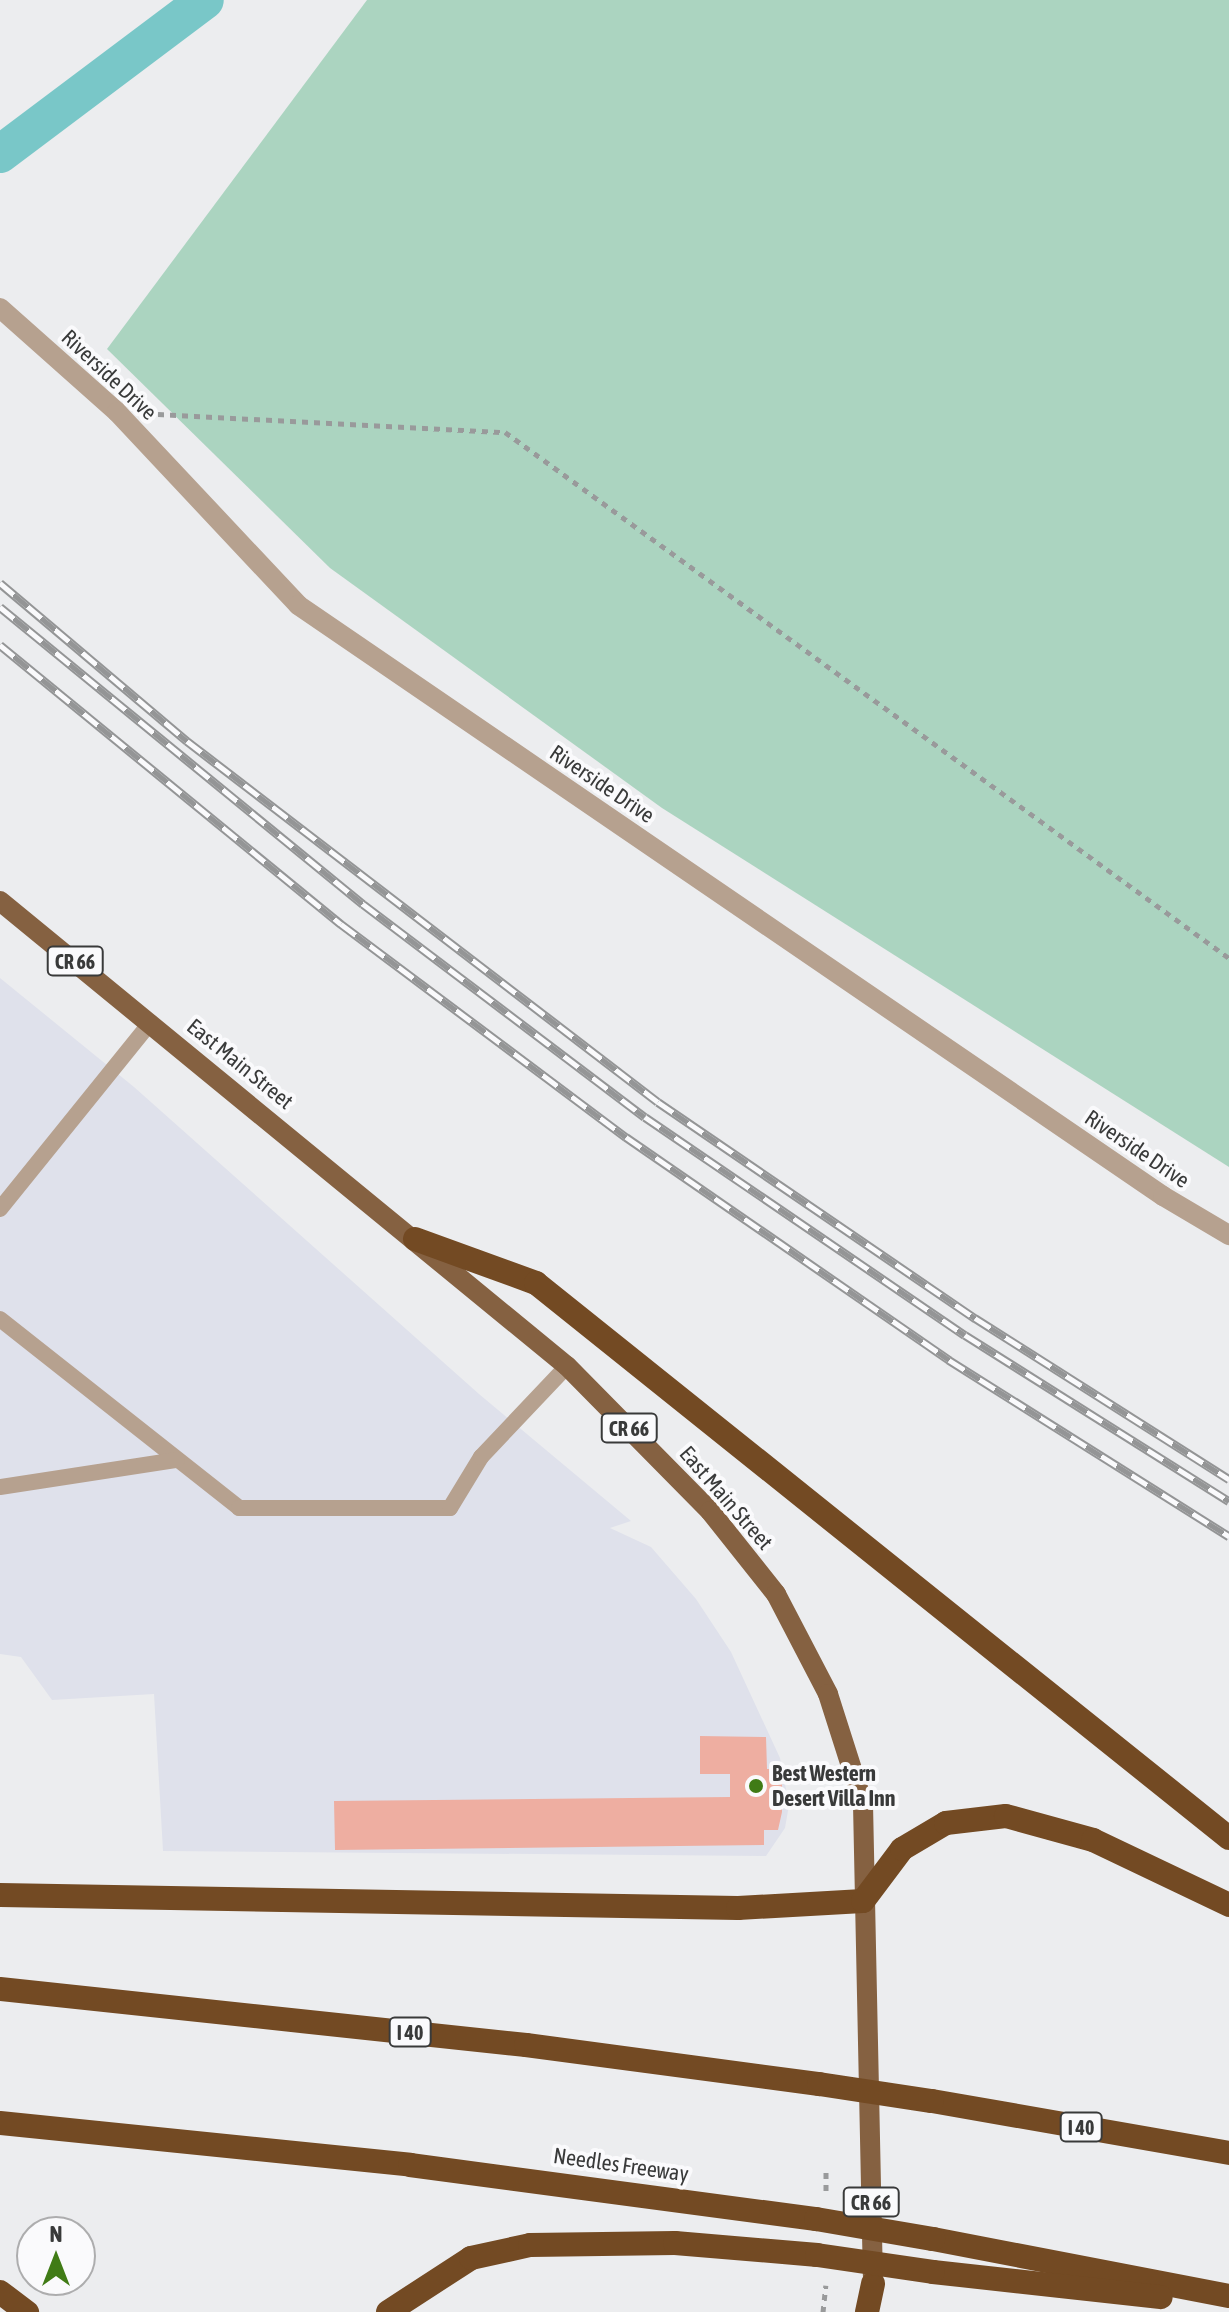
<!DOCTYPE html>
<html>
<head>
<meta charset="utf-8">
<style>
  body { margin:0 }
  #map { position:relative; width:1229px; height:2312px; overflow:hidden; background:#ecedef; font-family:"Asap Condensed",sans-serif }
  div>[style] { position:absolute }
  .built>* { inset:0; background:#dfe1eb }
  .green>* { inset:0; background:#abd4c0 }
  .canal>* { height:38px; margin:-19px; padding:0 19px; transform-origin:19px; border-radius:19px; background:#79c7c8 }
  .building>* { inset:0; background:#eeaea1 }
  .path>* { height:5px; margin-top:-2.5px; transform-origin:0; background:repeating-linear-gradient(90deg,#999a9b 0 6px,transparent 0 12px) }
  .lane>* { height:16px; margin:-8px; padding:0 8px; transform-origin:8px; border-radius:8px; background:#b6a18f }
  .street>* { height:20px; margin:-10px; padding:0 10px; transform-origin:10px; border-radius:10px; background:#b6a18f }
  .primary>* { height:20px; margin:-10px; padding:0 10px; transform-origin:10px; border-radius:10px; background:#856141 }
  .highway>* { height:24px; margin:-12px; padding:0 12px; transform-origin:12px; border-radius:12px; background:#734a23 }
  .rail>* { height:9px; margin-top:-4.5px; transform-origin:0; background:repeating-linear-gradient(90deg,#fafafc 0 18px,#949596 0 36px); box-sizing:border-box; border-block:2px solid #949596 }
  .highway-bridge>* { height:24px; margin:-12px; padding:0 12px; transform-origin:12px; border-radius:12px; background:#734a23 }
  .dots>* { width:22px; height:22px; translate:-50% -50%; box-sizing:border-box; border:4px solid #fafafc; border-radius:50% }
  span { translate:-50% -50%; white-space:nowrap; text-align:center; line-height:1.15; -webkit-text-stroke:8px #fafafc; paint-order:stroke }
  .shield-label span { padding:2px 6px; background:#fafafc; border:2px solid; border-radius:6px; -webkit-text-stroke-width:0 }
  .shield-label { font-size:20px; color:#393a3a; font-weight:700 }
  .street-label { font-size:22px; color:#393a3a }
  .poi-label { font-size:22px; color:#393a3a; font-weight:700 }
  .left { translate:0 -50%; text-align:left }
  .north { position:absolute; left:16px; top:2216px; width:80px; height:80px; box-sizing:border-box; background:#fafafc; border:2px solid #adadae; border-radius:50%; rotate:0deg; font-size:22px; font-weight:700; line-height:32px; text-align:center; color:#393a3a }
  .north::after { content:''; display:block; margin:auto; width:28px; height:36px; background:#407b16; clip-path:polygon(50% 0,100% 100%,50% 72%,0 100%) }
</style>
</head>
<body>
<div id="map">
  <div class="built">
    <div style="clip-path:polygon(0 978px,134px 1087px,479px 1394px,631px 1521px,610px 1528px,651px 1547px,696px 1599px,731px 1652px,780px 1758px,789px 1805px,785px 1828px,766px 1856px,163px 1851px,154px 1694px,52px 1700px,21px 1657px,0 1654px)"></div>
  </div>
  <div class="green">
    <div style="clip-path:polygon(367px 0,1229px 0,1229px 1167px,662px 808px,330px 568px,107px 349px)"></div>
  </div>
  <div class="canal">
    <div style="left:0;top:154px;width:256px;rotate:-36.9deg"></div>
  </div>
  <div class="building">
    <div style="clip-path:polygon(700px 1736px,766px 1737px,767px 1769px,782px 1769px,782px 1812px,778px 1830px,764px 1830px,764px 1845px,335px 1850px,334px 1801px,730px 1797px,730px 1774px,700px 1774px)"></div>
  </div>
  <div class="path">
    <div style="left:158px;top:414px;width:347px;rotate:3deg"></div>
    <div style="left:505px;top:432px;width:895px;rotate:36deg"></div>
    <div style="left:826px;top:2172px;width:19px;rotate:90deg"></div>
    <div style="left:823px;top:2312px;width:27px;rotate:-84deg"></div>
  </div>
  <div class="lane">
    <div style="left:0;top:1209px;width:240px;rotate:-51.1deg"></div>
    <div style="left:0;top:1319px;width:305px;rotate:38.3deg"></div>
    <div style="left:239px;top:1508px;width:211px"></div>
    <div style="left:450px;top:1508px;width:60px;rotate:-58.7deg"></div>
    <div style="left:481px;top:1457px;width:125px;rotate:-46.6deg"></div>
    <div style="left:0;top:1487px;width:179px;rotate:-8.7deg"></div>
  </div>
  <div class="street">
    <div style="left:0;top:308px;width:157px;rotate:41.6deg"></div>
    <div style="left:117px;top:412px;width:265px;rotate:46.8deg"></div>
    <div style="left:298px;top:605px;width:1048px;rotate:34.34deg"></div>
    <div style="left:1163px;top:1196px;width:77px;rotate:30.6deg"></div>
  </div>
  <div class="primary">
    <div style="left:0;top:901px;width:733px;rotate:39.36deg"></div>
    <div style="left:567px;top:1366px;width:204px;rotate:45.4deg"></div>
    <div style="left:710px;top:1511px;width:106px;rotate:51.5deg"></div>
    <div style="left:776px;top:1594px;width:113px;rotate:62.5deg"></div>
    <div style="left:828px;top:1694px;width:115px;rotate:72.3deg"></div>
    <div style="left:863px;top:1804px;width:472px;rotate:88.8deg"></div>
  </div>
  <div class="highway">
    <div style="left:415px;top:1239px;width:129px;rotate:20deg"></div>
    <div style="left:536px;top:1283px;width:888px;rotate:38.69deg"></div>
    <div style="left:0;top:1895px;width:738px;rotate:1.01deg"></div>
    <div style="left:738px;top:1908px;width:125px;rotate:-3.2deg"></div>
    <div style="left:863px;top:1901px;width:65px;rotate:-53.1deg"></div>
    <div style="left:902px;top:1849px;width:51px;rotate:-30.6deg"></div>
    <div style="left:946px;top:1823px;width:60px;rotate:-6.7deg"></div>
    <div style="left:1006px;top:1816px;width:90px;rotate:15.4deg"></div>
    <div style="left:1093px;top:1840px;width:151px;rotate:25.5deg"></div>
    <div style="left:0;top:1989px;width:529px;rotate:6.08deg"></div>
    <div style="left:526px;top:2045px;width:296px;rotate:7.6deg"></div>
    <div style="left:932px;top:2101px;width:302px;rotate:9.9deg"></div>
    <div style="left:0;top:2123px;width:412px;rotate:5.8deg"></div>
    <div style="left:410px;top:2165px;width:410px;rotate:7.6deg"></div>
    <div style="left:933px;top:2239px;width:301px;rotate:10.9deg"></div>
    <div style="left:933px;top:2272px;width:229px;rotate:6.3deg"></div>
    <div style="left:0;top:2292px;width:34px;rotate:37deg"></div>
    <div style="left:388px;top:2312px;width:99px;rotate:-33deg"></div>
    <div style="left:471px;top:2258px;width:60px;rotate:-12.4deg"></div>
    <div style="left:530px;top:2245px;width:145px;rotate:-0.8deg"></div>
    <div style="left:675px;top:2243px;width:143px;rotate:4.8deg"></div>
    <div style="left:867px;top:2312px;width:29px;rotate:-78deg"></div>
  </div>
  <div class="rail">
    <div style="left:0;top:583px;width:245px;rotate:40.2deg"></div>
    <div style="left:187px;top:741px;width:593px;rotate:37.47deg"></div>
    <div style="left:658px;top:1102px;width:384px;rotate:34.3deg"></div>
    <div style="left:975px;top:1318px;width:301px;rotate:32.4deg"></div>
    <div style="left:0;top:607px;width:469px;rotate:39.3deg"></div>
    <div style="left:363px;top:904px;width:353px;rotate:37.1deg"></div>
    <div style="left:645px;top:1117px;width:387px;rotate:34.3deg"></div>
    <div style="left:965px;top:1335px;width:312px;rotate:32.2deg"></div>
    <div style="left:0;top:645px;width:441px;rotate:39.3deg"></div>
    <div style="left:341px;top:924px;width:356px;rotate:36.8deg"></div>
    <div style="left:626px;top:1137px;width:393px;rotate:34.6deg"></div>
    <div style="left:949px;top:1360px;width:331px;rotate:32.2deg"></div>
  </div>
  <div class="highway-bridge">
    <div style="left:819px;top:2084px;width:114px;rotate:8.6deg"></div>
    <div style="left:816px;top:2219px;width:119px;rotate:9.7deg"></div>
    <div style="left:817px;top:2255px;width:117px;rotate:8.3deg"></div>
  </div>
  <div class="dots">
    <div style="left:756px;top:1786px;background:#407b16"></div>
  </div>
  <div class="shield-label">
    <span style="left:75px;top:961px">CR 66</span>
    <span style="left:629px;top:1428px">CR 66</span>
    <span style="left:410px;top:2032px">I 40</span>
    <span style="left:1081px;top:2127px">I 40</span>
    <span style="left:871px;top:2202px">CR 66</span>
  </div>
  <div class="street-label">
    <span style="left:109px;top:375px;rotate:43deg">Riverside Drive</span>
    <span style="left:602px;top:784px;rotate:34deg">Riverside Drive</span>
    <span style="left:240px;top:1064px;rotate:39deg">East Main Street</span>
    <span style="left:1137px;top:1149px;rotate:34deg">Riverside Drive</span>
    <span style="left:726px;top:1498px;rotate:49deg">East Main Street</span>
    <span style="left:621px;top:2165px;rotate:8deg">Needles Freeway</span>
  </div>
  <div class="poi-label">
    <span class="left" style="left:772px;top:1786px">Best Western<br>Desert Villa Inn</span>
  </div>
  <div class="north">N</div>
</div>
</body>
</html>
